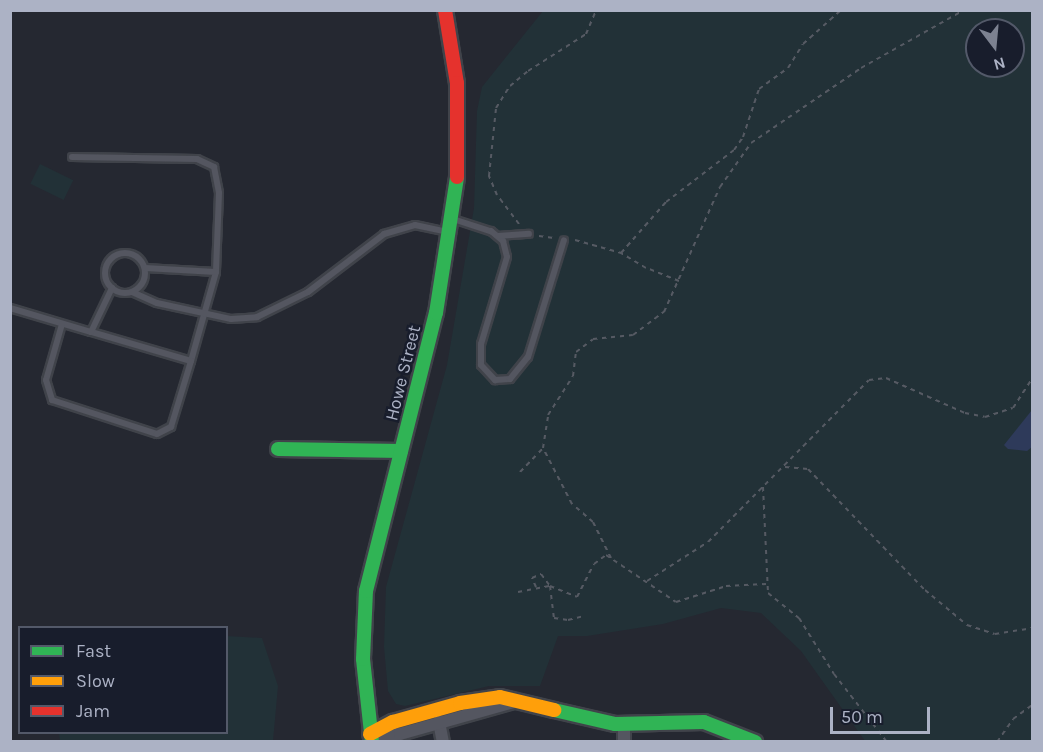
<!DOCTYPE html>
<html>
<head>
<meta charset="utf-8">
<style>
  body { margin:0 }
  #map { position:relative; width:1043px; height:752px; overflow:hidden; background:#252831; font-family:Karla,sans-serif }
  div>[style] { position:absolute }
  .green>* { inset:0; background:#223137; transform-origin:0 0 }
  .water>* { inset:0; background:#2e3a5a }
  .path>* { height:2px; margin-top:-1px; transform-origin:0; background:repeating-linear-gradient(90deg,#565a63 0 4.5px,transparent 0 9px) }
  .roads { filter:drop-shadow(2px 0 #40434a) drop-shadow(-2px 0 #40434a) drop-shadow(0 2px #40434a) drop-shadow(0 -2px #40434a) }
  .lane>* { height:6px; margin:-3px; padding:0 3px; transform-origin:3px; border-radius:3px; background:#545660 }
  .lane>.ring { margin:-3px; padding:0; box-sizing:content-box; background:none; border:6px solid #545660; border-radius:50% }
  .street>* { height:12px; margin:-6px; padding:0 6px; transform-origin:6px; border-radius:6px; background:#545660 }
  .fast>* { height:14px; margin:-7px; padding:0 7px; transform-origin:7px; border-radius:7px; background:#30b455 }
  .slow>* { height:14px; margin:-7px; padding:0 7px; transform-origin:7px; border-radius:7px; background:#ff9f0a }
  .jam>* { height:14px; margin:-7px; padding:0 7px; transform-origin:7px; border-radius:7px; background:#e5322d }
  span { translate:-50% -50%; white-space:nowrap; text-align:center; line-height:1.15; -webkit-text-stroke:5px #181d2c; paint-order:stroke }
  .street-label { font-size:18px; color:#acb2c5 }
  .frame { position:absolute; inset:0; border:12px solid #acb2c5; pointer-events:none }
  .legend { position:absolute; left:18px; top:626px; width:210px; height:108px; box-sizing:border-box; background:#181d2c; border:2px solid #535969; margin:0; padding:8px 10px; list-style:none; font-size:18px; color:#acb2c5 }
  .legend li { display:flex; align-items:center; gap:12px; height:30px }
  .legend b { width:30px; border:2px solid #535969 }
  .north { position:absolute; left:965px; top:18px; width:60px; height:60px; box-sizing:border-box; background:#181d2c; border:2px solid #535969; border-radius:50%; rotate:164deg; font-size:16px; font-weight:700; line-height:24px; text-align:center; color:#acb2c5 }
  .north::after { content:''; display:block; margin:auto; width:21px; height:27px; background:#7d8291; clip-path:polygon(50% 0,100% 100%,50% 72%,0 100%) }
  .scale { position:absolute; left:830px; top:707px; width:100px; height:27px; box-sizing:border-box; border:3px solid #acb2c5; border-top:0; padding-left:8px; font-size:18px; line-height:21px; white-space:nowrap; color:#acb2c5; -webkit-text-stroke:4px #181d2c; paint-order:stroke }
</style>
</head>
<body>
<div id="map">
  <div class="green">
    <div style="clip-path:polygon(evenodd,543px 11px,1032px 11px,1032px 741px,865px 741px,801px 651px,761px 613px,721px 608px,663px 624px,587px 636px,558px 636px,540px 686px,489px 686px,405px 706px,396px 704px,388px 691px,384px 647px,386px 587px,447px 365px,474px 208px,477px 111px,482px 87px,543px 11px,977px 30px,1013px 30px,1013px 66px,977px 66px,977px 30px)"></div>
    <div style="left:40px;top:164px;width:37px;height:22px;rotate:26deg"></div>
    <div style="clip-path:polygon(227px 636px,262px 638px,278px 686px,273px 741px,60px 741px,59px 733px,226px 732px)"></div>
  </div>
  <div class="water">
    <div style="clip-path:polygon(1032px 410px,1032px 447px,1027px 451px,1008px 449px,1004px 445px)"></div>
  </div>
  <div class="path">
    <div style="left:519px;top:224px;width:36px;rotate:-127deg"></div>
    <div style="left:497px;top:195px;width:21px;rotate:-113deg"></div>
    <div style="left:489px;top:176px;width:68px;rotate:-84.1deg"></div>
    <div style="left:496px;top:108px;width:26px;rotate:-58deg"></div>
    <div style="left:510px;top:86px;width:23px;rotate:-40deg"></div>
    <div style="left:528px;top:71px;width:69px;rotate:-32.5deg"></div>
    <div style="left:586px;top:34px;width:26px;rotate:-67deg"></div>
    <div style="left:539px;top:236px;width:15px;rotate:8deg"></div>
    <div style="left:575px;top:240px;width:48px;rotate:15.8deg"></div>
    <div style="left:679px;top:281px;width:35px;rotate:-158deg"></div>
    <div style="left:646px;top:268px;width:29px;rotate:-149deg"></div>
    <div style="left:621px;top:253px;width:68px;rotate:-48.6deg"></div>
    <div style="left:666px;top:202px;width:86px;rotate:-37.4deg"></div>
    <div style="left:734px;top:150px;width:16px;rotate:-55deg"></div>
    <div style="left:743px;top:137px;width:51px;rotate:-71.6deg"></div>
    <div style="left:759px;top:89px;width:36px;rotate:-36deg"></div>
    <div style="left:788px;top:68px;width:28px;rotate:-58deg"></div>
    <div style="left:803px;top:44px;width:51px;rotate:-41.8deg"></div>
    <div style="left:785px;top:467px;width:23px;rotate:5deg"></div>
    <div style="left:808px;top:469px;width:168px;rotate:46deg"></div>
    <div style="left:925px;top:590px;width:55px;rotate:39.8deg"></div>
    <div style="left:967px;top:625px;width:29px;rotate:18deg"></div>
    <div style="left:995px;top:634px;width:37px;rotate:-9deg"></div>
    <div style="left:520px;top:472px;width:33px;rotate:-46deg"></div>
    <div style="left:763px;top:487px;width:106px;rotate:87.3deg"></div>
    <div style="left:768px;top:593px;width:40px;rotate:39deg"></div>
    <div style="left:799px;top:618px;width:66px;rotate:58deg"></div>
    <div style="left:834px;top:674px;width:86px;rotate:52.1deg"></div>
    <div style="left:611px;top:558px;width:40px;rotate:-116.6deg"></div>
    <div style="left:593px;top:522px;width:28px;rotate:-139deg"></div>
    <div style="left:572px;top:504px;width:63px;rotate:-117.4deg"></div>
    <div style="left:543px;top:448px;width:33px;rotate:-81deg"></div>
    <div style="left:548px;top:415px;width:46px;rotate:-57.3deg"></div>
    <div style="left:573px;top:376px;width:24px;rotate:-83deg"></div>
    <div style="left:576px;top:352px;width:21px;rotate:-37deg"></div>
    <div style="left:593px;top:339px;width:40px;rotate:-5.7deg"></div>
    <div style="left:633px;top:335px;width:39px;rotate:-37deg"></div>
    <div style="left:664px;top:312px;width:137px;rotate:-65.9deg"></div>
    <div style="left:720px;top:187px;width:54px;rotate:-54.8deg"></div>
    <div style="left:751px;top:143px;width:133px;rotate:-34.3deg"></div>
    <div style="left:861px;top:68px;width:118px;rotate:-29.4deg"></div>
    <div style="left:647px;top:581px;width:72px;rotate:-32.6deg"></div>
    <div style="left:708px;top:542px;width:228px;rotate:-45.2deg"></div>
    <div style="left:869px;top:380px;width:17px;rotate:-7deg"></div>
    <div style="left:886px;top:378px;width:86px;rotate:23.9deg"></div>
    <div style="left:965px;top:413px;width:20px;rotate:11deg"></div>
    <div style="left:985px;top:417px;width:29px;rotate:-18deg"></div>
    <div style="left:1013px;top:408px;width:35px;rotate:-57deg"></div>
    <div style="left:536px;top:587px;width:10px;rotate:-114deg"></div>
    <div style="left:532px;top:578px;width:10px;rotate:-24deg"></div>
    <div style="left:541px;top:574px;width:15px;rotate:53deg"></div>
    <div style="left:550px;top:586px;width:32px;rotate:83deg"></div>
    <div style="left:554px;top:618px;width:14px;rotate:8deg"></div>
    <div style="left:568px;top:620px;width:16px;rotate:-14deg"></div>
    <div style="left:518px;top:592px;width:33px;rotate:-11deg"></div>
    <div style="left:550px;top:586px;width:29px;rotate:22deg"></div>
    <div style="left:577px;top:597px;width:37px;rotate:-63deg"></div>
    <div style="left:594px;top:564px;width:15px;rotate:-37deg"></div>
    <div style="left:606px;top:555px;width:84px;rotate:33.9deg"></div>
    <div style="left:676px;top:602px;width:52px;rotate:-17.7deg"></div>
    <div style="left:726px;top:586px;width:40px;rotate:-2.9deg"></div>
    <div style="left:997px;top:742px;width:28px;rotate:-55deg"></div>
    <div style="left:1013px;top:719px;width:24px;rotate:-36deg"></div>
  </div>
  <div class="roads">
    <div class="lane">
      <div style="left:72px;top:157px;width:125px;rotate:0.9deg"></div>
      <div style="left:197px;top:159px;width:19px;rotate:25deg"></div>
      <div style="left:214px;top:167px;width:26px;rotate:79deg"></div>
      <div style="left:219px;top:193px;width:79px;rotate:92.2deg"></div>
      <div style="left:216px;top:272px;width:92px;rotate:105.7deg"></div>
      <div style="left:191px;top:361px;width:104px;rotate:-163.8deg"></div>
      <div style="left:453px;top:219px;width:40px;rotate:18deg"></div>
      <div style="left:491px;top:231px;width:16px;rotate:40deg"></div>
      <div style="left:503px;top:241px;width:16px;rotate:76deg"></div>
      <div style="left:507px;top:257px;width:91px;rotate:106.6deg"></div>
      <div style="left:481px;top:344px;width:21px;rotate:90deg"></div>
      <div style="left:481px;top:365px;width:21px;rotate:47deg"></div>
      <div style="left:495px;top:380px;width:15px;rotate:-4deg"></div>
      <div style="left:510px;top:379px;width:28px;rotate:-51deg"></div>
      <div style="left:528px;top:357px;width:122px;rotate:-72.9deg"></div>
      <div style="left:498px;top:236px;width:31px;rotate:-4deg"></div>
      <div class="ring" style="left:105px;top:253px;width:34px;height:34px"></div>
      <div style="left:145px;top:268px;width:71px;rotate:3.2deg"></div>
      <div style="left:132px;top:292px;width:27px;rotate:24deg"></div>
      <div style="left:157px;top:303px;width:76px;rotate:12.2deg"></div>
      <div style="left:231px;top:319px;width:26px;rotate:-4deg"></div>
      <div style="left:257px;top:317px;width:57px;rotate:-26.1deg"></div>
      <div style="left:308px;top:292px;width:96px;rotate:-37.3deg"></div>
      <div style="left:384px;top:234px;width:32px;rotate:-16deg"></div>
      <div style="left:415px;top:225px;width:33px;rotate:12deg"></div>
      <div style="left:10px;top:308px;width:84px;rotate:16.5deg"></div>
      <div style="left:91px;top:332px;width:49px;rotate:-64.5deg"></div>
      <div style="left:62px;top:324px;width:58px;rotate:105.9deg"></div>
      <div style="left:46px;top:380px;width:21px;rotate:73deg"></div>
      <div style="left:52px;top:400px;width:110px;rotate:17.9deg"></div>
      <div style="left:157px;top:434px;width:16px;rotate:-27deg"></div>
      <div style="left:171px;top:427px;width:69px;rotate:-73.1deg"></div>
    </div>
    <div class="street">
      <div style="left:439px;top:722px;width:20px;rotate:79deg"></div>
      <div style="left:372px;top:734px;width:28px"></div>
      <div style="left:400px;top:734px;width:118px;rotate:-15.7deg"></div>
      <div style="left:624px;top:742px;width:18px;rotate:-90deg"></div>
    </div>
    <div class="fast">
      <div style="left:278px;top:449px;width:123px;rotate:0.9deg"></div>
      <div style="left:554px;top:710px;width:63px;rotate:12.9deg"></div>
      <div style="left:615px;top:724px;width:89px;rotate:-1.3deg"></div>
      <div style="left:704px;top:722px;width:55px;rotate:21.4deg"></div>
      <div style="left:372px;top:742px;width:83px;rotate:-96.2deg"></div>
      <div style="left:363px;top:659px;width:68px;rotate:-87.5deg"></div>
      <div style="left:366px;top:591px;width:287px;rotate:-75.9deg"></div>
      <div style="left:436px;top:313px;width:138px;rotate:-81.2deg"></div>
    </div>
    <div class="slow">
      <div style="left:370px;top:734px;width:26px;rotate:-28deg"></div>
      <div style="left:393px;top:722px;width:70px;rotate:-15.8deg"></div>
      <div style="left:460px;top:703px;width:40px;rotate:-8.5deg"></div>
      <div style="left:500px;top:697px;width:56px;rotate:13.5deg"></div>
    </div>
    <div class="jam">
      <div style="left:445px;top:10px;width:74px;rotate:80.7deg"></div>
      <div style="left:457px;top:83px;width:94px;rotate:90deg"></div>
    </div>
  </div>
  <div class="street-label">
    <span style="left:403px;top:373px;rotate:-76deg">Howe Street</span>
  </div>
  <div class="frame"></div>
  <ul class="legend">
  <li><b style="height:8px;background:#30b455"></b>Fast</li>
  <li><b style="height:8px;background:#ff9f0a"></b>Slow</li>
  <li><b style="height:8px;background:#e5322d"></b>Jam</li>
  </ul>
  <div class="north">N</div>
  <div class="scale">50 m</div>
</div>
</body>
</html>
